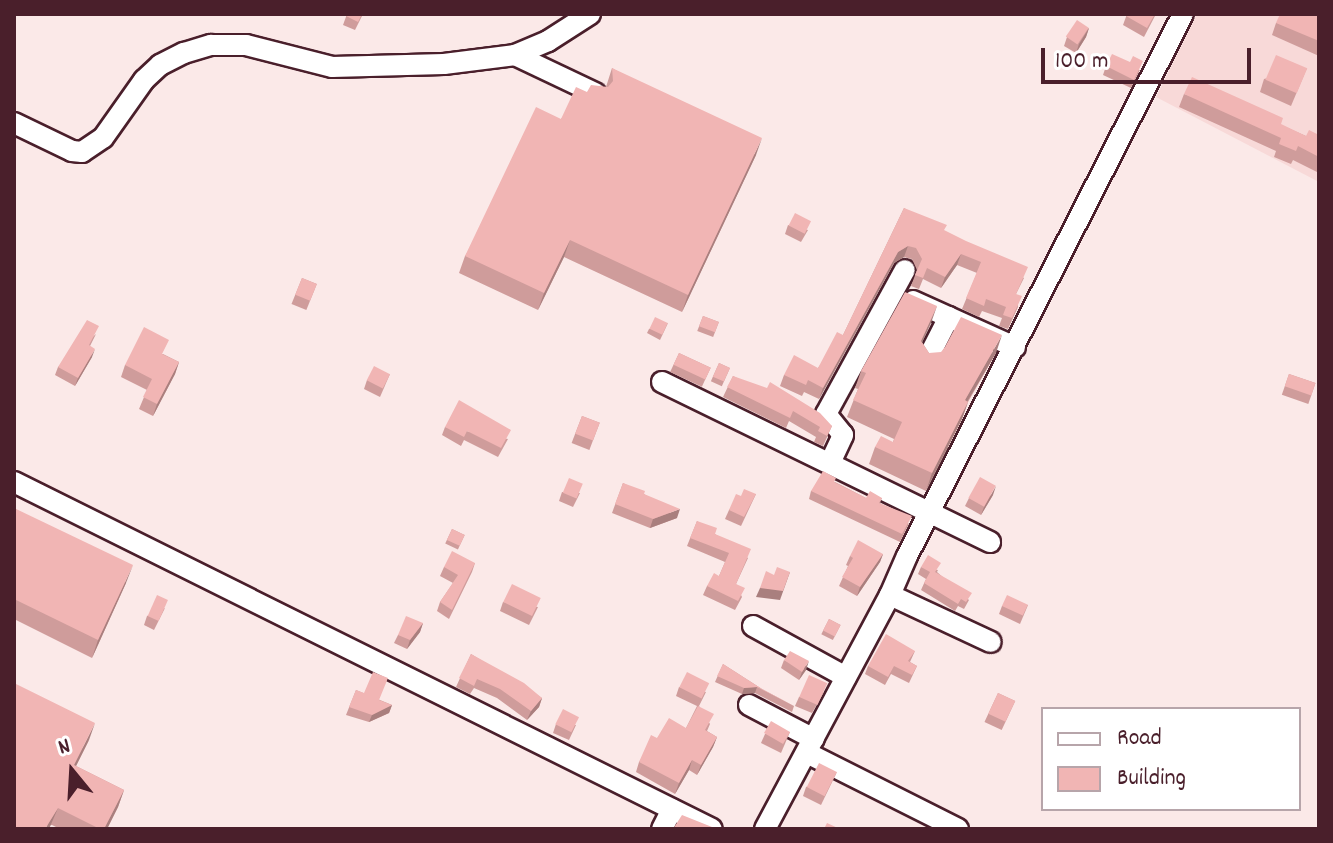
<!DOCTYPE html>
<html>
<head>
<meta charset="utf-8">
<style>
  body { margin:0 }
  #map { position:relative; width:1333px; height:843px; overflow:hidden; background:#fbe9e8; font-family:Dekko,sans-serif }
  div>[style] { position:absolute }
  .built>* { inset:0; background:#f8d9d8 }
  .roads { filter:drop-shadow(2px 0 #4a1f2b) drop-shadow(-2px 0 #4a1f2b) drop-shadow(0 2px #4a1f2b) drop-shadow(0 -2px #4a1f2b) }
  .minor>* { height:20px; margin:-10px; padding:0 10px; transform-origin:10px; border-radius:10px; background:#fff }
  .wall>* { inset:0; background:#cf9c9b; transform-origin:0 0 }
  .shaded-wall>* { inset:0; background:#a97f7e }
  .building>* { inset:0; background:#f1b5b4; transform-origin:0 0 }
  span { translate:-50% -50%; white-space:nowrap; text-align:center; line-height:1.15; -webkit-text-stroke:7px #fff; paint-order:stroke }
  .frame { position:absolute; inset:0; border:16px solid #4a1f2b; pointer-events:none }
  .legend { position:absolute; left:1041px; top:707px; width:260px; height:104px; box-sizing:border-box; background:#fff; border:2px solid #b7a5aa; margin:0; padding:10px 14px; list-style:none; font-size:24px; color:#4a1f2b }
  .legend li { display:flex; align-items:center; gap:16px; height:40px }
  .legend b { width:40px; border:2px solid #b7a5aa }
  .north { position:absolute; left:32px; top:731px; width:80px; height:80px; -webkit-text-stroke:6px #fff; paint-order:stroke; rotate:342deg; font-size:22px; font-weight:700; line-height:32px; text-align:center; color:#4a1f2b }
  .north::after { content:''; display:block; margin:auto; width:28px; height:36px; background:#4a1f2b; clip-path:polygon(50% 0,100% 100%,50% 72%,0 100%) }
  .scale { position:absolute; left:1041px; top:48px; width:210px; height:36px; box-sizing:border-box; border:4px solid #4a1f2b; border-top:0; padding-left:10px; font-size:24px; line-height:28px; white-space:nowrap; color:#4a1f2b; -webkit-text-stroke:6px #fff; paint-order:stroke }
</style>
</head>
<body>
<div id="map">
  <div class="built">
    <div style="clip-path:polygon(1197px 14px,1296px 14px,1319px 26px,1319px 182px,1156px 97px)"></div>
  </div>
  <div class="roads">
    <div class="minor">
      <div style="left:515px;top:55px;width:89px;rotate:25.4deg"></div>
      <div style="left:14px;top:123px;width:64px;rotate:25.8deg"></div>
      <div style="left:72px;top:151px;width:10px;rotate:6deg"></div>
      <div style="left:82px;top:152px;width:25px;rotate:-34deg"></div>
      <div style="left:103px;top:138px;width:71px;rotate:-54.7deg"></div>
      <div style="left:144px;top:80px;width:22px;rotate:-43deg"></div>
      <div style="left:160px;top:65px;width:27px;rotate:-27deg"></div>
      <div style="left:184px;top:53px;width:28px;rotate:-17deg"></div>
      <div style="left:211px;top:45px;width:35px"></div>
      <div style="left:246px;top:45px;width:89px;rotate:14.3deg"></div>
      <div style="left:332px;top:67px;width:112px;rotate:-1.5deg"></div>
      <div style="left:444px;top:64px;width:72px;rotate:-7.2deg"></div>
      <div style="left:515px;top:55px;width:36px;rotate:-23deg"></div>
      <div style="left:548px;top:41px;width:50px;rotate:-32.7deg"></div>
      <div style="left:913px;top:301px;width:112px;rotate:24.3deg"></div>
      <div style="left:928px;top:358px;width:46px;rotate:-62.9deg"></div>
      <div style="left:662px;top:382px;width:365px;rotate:26deg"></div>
      <div style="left:830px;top:463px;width:31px;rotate:-65deg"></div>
      <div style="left:843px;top:435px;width:27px;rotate:-129deg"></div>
      <div style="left:826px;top:414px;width:164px;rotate:-61.3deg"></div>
      <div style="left:14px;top:482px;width:779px;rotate:26.43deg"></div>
      <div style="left:890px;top:595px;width:111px;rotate:25deg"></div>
      <div style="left:753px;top:626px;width:106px;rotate:28.7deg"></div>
      <div style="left:749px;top:705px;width:73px;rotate:27.6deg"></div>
      <div style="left:807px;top:753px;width:169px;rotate:26.7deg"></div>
      <div style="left:662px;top:829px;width:22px;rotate:-63deg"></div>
      <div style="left:765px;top:829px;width:265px;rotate:-61.9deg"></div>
      <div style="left:890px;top:595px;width:43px;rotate:-66.4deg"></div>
      <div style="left:907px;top:556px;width:608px;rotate:-63.01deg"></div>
    </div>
  </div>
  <div class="wall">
    <div style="clip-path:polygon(347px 14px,363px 14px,355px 30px,343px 25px)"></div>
    <div style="clip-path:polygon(1127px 14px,1156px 14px,1144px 37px,1123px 25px)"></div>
    <div style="clip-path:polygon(1319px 16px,1319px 56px,1272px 35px,1276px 23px)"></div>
    <div style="clip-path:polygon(1089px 28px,1086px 37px,1076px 53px,1064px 46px,1067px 37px)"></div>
    <div style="clip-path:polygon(1106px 66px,1140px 70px,1131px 88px,1103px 75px)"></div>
    <div style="clip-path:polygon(612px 68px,756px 155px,682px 312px,564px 257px,538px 310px,459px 273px,465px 256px,561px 119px,587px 92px,606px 87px)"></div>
    <div style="clip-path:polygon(1307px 68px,1291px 106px,1260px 92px,1264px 79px)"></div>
    <div style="clip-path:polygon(1184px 94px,1281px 125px,1306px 136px,1319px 135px,1319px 173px,1293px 160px,1291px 164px,1274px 157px,1276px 151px,1179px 107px)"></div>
    <div style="clip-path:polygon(904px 208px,1024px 278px,1016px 294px,1018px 307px,1008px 329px,999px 326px,1002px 318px,982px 311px,979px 317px,962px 309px,977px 273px,957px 265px,941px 288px,923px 279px,919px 289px,911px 286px,917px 270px,912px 259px,904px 257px,894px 263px,819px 399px,804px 392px,802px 396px,780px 386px,784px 375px,818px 368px,843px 335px)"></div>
    <div style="clip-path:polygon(788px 225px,808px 230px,801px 242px,785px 234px)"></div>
    <div style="left:302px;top:278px;width:16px;height:28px;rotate:22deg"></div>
    <div style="clip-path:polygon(937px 306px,922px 342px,929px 353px,996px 353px,968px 402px,962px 419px,926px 491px,869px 464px,875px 447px,893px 442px,894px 439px,847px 417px,858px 389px,855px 388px,861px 371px)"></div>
    <div style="left:703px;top:316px;width:17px;height:16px;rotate:21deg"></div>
    <div style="clip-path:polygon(668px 323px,660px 340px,647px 333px,649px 329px)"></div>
    <div style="clip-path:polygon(96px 334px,90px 346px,92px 357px,75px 386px,55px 375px,58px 367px)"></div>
    <div style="left:679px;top:353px;width:35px;height:21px;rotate:25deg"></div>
    <div style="clip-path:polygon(163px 354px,179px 362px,175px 374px,153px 416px,139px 409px,147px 390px,121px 377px,125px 365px)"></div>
    <div style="left:719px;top:363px;width:12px;height:20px;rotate:24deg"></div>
    <div style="clip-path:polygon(390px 374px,380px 397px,364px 389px,367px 380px)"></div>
    <div style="left:1289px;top:374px;width:28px;height:22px;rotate:19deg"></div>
    <div style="clip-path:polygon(733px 376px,832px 426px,823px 446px,814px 442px,816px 437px,789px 421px,786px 428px,723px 397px)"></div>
    <div style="left:582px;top:416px;width:19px;height:29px;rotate:21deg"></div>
    <div style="clip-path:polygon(445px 427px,508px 439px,498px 457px,464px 440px,461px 446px,442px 435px)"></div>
    <div style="clip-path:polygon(835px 482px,866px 498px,882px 498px,880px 503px,909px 524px,900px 542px,809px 499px,811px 491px)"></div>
    <div style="clip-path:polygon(623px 483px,644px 494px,677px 518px,650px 528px,612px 513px)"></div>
    <div style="clip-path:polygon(562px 492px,580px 493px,573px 507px,559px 501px)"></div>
    <div style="clip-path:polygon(756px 494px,741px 526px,725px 519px,729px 510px,741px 496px)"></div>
    <div style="clip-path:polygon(993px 495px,981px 515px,965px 506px,969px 498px)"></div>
    <div style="clip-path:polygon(14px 508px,126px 583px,92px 658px,14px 619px)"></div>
    <div style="clip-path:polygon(697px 521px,748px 558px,736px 584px,742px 597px,735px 610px,703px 595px,707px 586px,719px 576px,725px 562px,687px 546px)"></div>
    <div style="left:452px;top:529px;width:14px;height:16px;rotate:25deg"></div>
    <div style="clip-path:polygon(883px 554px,880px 562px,857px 596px,839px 586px,848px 566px,846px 565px,850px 556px)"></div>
    <div style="clip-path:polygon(475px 563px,472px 572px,449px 619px,437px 611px,440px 602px,453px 583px,440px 576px,444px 567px)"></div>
    <div style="clip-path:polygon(921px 567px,938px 570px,937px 572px,969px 600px,964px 609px,958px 606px,955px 611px,921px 590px,926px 579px,918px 574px)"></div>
    <div style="clip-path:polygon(503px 602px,538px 607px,529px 625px,500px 611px)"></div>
    <div style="clip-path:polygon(1028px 605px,1020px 624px,999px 614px,1002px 606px)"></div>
    <div style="clip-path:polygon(165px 608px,154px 630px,144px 625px,147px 616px)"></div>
    <div style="left:829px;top:619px;width:13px;height:17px;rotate:27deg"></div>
    <div style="clip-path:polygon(423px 623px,420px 632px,407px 649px,394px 643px,398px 635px)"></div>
    <div style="clip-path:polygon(915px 651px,910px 662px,917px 666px,909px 683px,891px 674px,885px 685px,865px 674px,868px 666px)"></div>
    <div style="clip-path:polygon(471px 654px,542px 698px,539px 707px,527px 720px,497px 698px,474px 688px,470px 694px,456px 687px)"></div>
    <div style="clip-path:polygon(784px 660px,806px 670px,799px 680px,781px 668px)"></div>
    <div style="clip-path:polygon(723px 664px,762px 689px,794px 706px,792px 712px,755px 693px,742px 694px,715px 682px)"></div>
    <div style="clip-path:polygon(679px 687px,706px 692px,699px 706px,710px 724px,707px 731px,717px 737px,713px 747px,697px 775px,689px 770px,675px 794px,636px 772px,639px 762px,657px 738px,686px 728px,697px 706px,676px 696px)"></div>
    <div style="clip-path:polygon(356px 690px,392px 705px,389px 713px,369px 722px,346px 715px)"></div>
    <div style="clip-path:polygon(824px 692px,812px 713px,795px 706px,799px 697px)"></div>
    <div style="left:998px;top:693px;width:19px;height:32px;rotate:25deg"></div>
    <div style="clip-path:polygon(556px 724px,576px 725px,569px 740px,553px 733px)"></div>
    <div style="clip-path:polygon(790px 732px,781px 753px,761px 743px,765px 734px)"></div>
    <div style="clip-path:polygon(89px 740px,76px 766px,124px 790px,118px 807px,107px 829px,60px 829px,52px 825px,14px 829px)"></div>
    <div style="clip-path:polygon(837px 772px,821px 805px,803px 796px,806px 787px)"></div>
  </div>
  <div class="shaded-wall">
    <div style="clip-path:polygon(1089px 28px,1086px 37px,1076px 53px,1079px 44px)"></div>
    <div style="clip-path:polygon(762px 138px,756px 155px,682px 312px,688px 295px)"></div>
    <div style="clip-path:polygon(570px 240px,564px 257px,538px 310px,544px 293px)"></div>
    <div style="clip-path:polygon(908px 246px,904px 257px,894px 263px,819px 399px,823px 388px,898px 252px)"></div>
    <div style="clip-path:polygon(961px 254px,957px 265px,941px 288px,945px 277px)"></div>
    <div style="clip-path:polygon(937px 306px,931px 323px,915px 358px,921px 341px)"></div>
    <div style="clip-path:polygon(1002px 335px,996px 353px,958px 417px,965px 400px)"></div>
    <div style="clip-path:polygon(95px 349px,92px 357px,75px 386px,78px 378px)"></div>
    <div style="clip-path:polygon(179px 362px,175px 374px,153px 416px,157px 404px)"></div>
    <div style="clip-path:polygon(968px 402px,962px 419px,926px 491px,932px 473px)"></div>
    <div style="clip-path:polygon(996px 486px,993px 495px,981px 515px,984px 507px)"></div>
    <div style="clip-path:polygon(680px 509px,677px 518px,650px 528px,653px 519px)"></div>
    <div style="clip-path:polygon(883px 554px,880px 562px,857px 596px,860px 587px)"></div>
    <div style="clip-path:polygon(133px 565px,126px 583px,92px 658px,98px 640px)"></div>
    <div style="clip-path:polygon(790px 572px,780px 600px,756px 597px,760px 588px)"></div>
    <div style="clip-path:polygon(423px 623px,420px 632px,407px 649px,410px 640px)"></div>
    <div style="clip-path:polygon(809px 661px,806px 670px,799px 680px,802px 672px)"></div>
    <div style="clip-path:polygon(757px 687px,755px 693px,742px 694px,744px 688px)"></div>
    <div style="clip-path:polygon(542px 698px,539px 707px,527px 720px,531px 711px)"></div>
    <div style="clip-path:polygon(392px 705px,389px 713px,369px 722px,372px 715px)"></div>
    <div style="clip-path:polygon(95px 723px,89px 740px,68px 782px,74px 765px)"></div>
    <div style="clip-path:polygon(717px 737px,713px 747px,697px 775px,701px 765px)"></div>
    <div style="clip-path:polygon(692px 760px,689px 770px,675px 794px,679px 783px)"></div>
    <div style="clip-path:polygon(124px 790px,118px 807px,107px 829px,104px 829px)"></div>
    <div style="clip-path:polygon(58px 808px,49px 829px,45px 829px)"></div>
  </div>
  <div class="building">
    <div style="clip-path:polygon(347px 14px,362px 14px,358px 22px,346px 16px)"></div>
    <div style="clip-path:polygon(1127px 14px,1155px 14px,1147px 28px,1126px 16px)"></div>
    <div style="clip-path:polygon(1280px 14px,1315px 14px,1319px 16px,1319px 41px,1276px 23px)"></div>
    <div style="left:1077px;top:20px;width:14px;height:20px;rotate:34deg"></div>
    <div style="clip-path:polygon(1112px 54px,1130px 62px,1133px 56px,1143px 61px,1134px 80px,1106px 66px)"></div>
    <div style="left:1276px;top:55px;width:34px;height:27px;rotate:23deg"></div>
    <div style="clip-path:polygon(612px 68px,762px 138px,688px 295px,570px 240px,544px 293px,465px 256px,536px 107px,561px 119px,576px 87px,587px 92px,591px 85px,608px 87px,613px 81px)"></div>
    <div style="clip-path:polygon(1192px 77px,1283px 118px,1281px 124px,1306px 136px,1309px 130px,1319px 135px,1319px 157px,1298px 146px,1296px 151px,1279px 144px,1281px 138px,1184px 94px)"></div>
    <div style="clip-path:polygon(904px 208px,947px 225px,944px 230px,966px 241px,1028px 267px,1016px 294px,1022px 296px,1012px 318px,1003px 315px,1006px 307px,986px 299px,984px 306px,966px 298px,981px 262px,961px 254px,945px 277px,927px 268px,923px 278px,915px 275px,922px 259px,916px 248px,908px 246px,898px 252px,823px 388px,808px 380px,806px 385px,784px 375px,794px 355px,818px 368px,837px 332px,843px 335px)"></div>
    <div style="left:795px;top:213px;width:18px;height:14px;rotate:27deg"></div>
    <div style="left:302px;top:278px;width:16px;height:18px;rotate:22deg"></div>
    <div style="clip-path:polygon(905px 292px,937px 306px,921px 341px,929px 353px,941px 352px,945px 347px,961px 317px,1002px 335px,965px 400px,968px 402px,932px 473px,875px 447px,881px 436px,893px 442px,902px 422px,853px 400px,866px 373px,861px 371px)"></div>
    <div style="left:703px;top:316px;width:17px;height:11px;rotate:21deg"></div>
    <div style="left:655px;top:317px;width:14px;height:13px;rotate:25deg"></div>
    <div style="clip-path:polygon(87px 320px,99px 326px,89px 345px,95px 349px,78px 378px,58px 367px)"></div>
    <div style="clip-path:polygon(144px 327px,169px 340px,162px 354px,179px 362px,157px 404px,143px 397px,152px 379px,125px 365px)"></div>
    <div style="left:679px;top:353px;width:35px;height:13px;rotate:25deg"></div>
    <div style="left:719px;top:363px;width:12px;height:15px;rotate:24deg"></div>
    <div style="left:374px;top:366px;width:18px;height:16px;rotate:27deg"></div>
    <div style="left:1289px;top:374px;width:28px;height:13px;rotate:19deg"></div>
    <div style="clip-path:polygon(733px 376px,767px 388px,770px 382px,820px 413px,832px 426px,827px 436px,818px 431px,820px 427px,793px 411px,790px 418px,727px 387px)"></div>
    <div style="clip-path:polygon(459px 400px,511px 430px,501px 448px,467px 431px,464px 437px,445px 427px)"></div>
    <div style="left:582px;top:416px;width:19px;height:19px;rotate:21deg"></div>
    <div style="clip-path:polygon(823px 471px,836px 478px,834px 482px,866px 498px,870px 491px,882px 498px,879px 503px,912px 516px,902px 534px,811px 491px)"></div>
    <div style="left:980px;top:477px;width:18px;height:24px;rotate:29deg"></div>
    <div style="left:569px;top:478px;width:15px;height:16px;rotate:23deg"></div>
    <div style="clip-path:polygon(623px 483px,645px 491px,644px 494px,680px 509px,653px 519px,615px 504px)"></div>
    <div style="clip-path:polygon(744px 489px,756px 494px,744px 517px,729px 510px,736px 494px,741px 496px)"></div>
    <div style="clip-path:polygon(14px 508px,133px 565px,98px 640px,14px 599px)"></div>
    <div style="clip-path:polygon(697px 521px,717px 528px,715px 534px,751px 549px,736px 584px,745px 588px,738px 601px,707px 586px,714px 573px,719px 576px,729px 553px,690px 538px)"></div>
    <div style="left:452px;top:529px;width:14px;height:12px;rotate:25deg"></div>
    <div style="clip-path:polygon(858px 540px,883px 554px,860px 587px,842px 577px,853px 558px,850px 556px)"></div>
    <div style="clip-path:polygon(452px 551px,475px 563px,452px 610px,440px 602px,458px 575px,444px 567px)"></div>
    <div style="clip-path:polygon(928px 555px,941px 563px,935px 572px,972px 593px,966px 602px,961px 599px,958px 604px,924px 583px,930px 572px,921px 567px)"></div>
    <div style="clip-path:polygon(777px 567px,790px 572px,783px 591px,760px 588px,766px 571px,774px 575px)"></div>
    <div style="left:512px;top:584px;width:32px;height:20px;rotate:26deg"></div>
    <div style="left:157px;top:595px;width:12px;height:23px;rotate:24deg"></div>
    <div style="left:1007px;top:595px;width:23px;height:12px;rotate:25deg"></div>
    <div style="clip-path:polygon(406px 616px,423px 623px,410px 640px,398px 635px)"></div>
    <div style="left:829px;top:619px;width:13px;height:13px;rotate:27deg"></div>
    <div style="clip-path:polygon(886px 634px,915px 651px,908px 661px,917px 666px,912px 675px,894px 666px,888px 677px,868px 666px)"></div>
    <div style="clip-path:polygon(790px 651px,809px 661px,802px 672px,784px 660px)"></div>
    <div style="clip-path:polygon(471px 654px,524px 683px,542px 698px,531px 711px,500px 689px,477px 679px,474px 686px,459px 678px)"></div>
    <div style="clip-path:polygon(723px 664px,762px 689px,794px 706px,757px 687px,744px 688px,717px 676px)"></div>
    <div style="clip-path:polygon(373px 672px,388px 678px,379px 700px,392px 705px,372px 715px,349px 707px,356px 690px,364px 693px)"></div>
    <div style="left:687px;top:672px;width:25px;height:17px;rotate:27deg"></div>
    <div style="left:809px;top:675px;width:20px;height:24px;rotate:24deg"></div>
    <div style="clip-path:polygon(14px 683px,95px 723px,74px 765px,124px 790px,104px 829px,100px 829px,58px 808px,45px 829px,14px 829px)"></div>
    <div style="left:998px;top:693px;width:19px;height:23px;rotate:25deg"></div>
    <div style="clip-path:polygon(698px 706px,714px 714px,705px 730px,717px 737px,701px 765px,692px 760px,679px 783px,639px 762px,651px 735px,657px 738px,669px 718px,686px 728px)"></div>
    <div style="left:563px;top:709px;width:18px;height:17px;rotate:27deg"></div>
    <div style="left:771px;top:721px;width:22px;height:14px;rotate:30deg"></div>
    <div style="left:819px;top:763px;width:20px;height:27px;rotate:27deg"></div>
    <div style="clip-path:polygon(682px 815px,717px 829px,673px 829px)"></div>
    <div style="clip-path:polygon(827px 823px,840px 829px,824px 829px)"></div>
  </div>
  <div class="frame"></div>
  <ul class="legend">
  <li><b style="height:10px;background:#fff"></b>Road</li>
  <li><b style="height:22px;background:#f1b5b4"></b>Building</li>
  </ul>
  <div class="north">N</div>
  <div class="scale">100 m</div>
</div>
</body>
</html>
